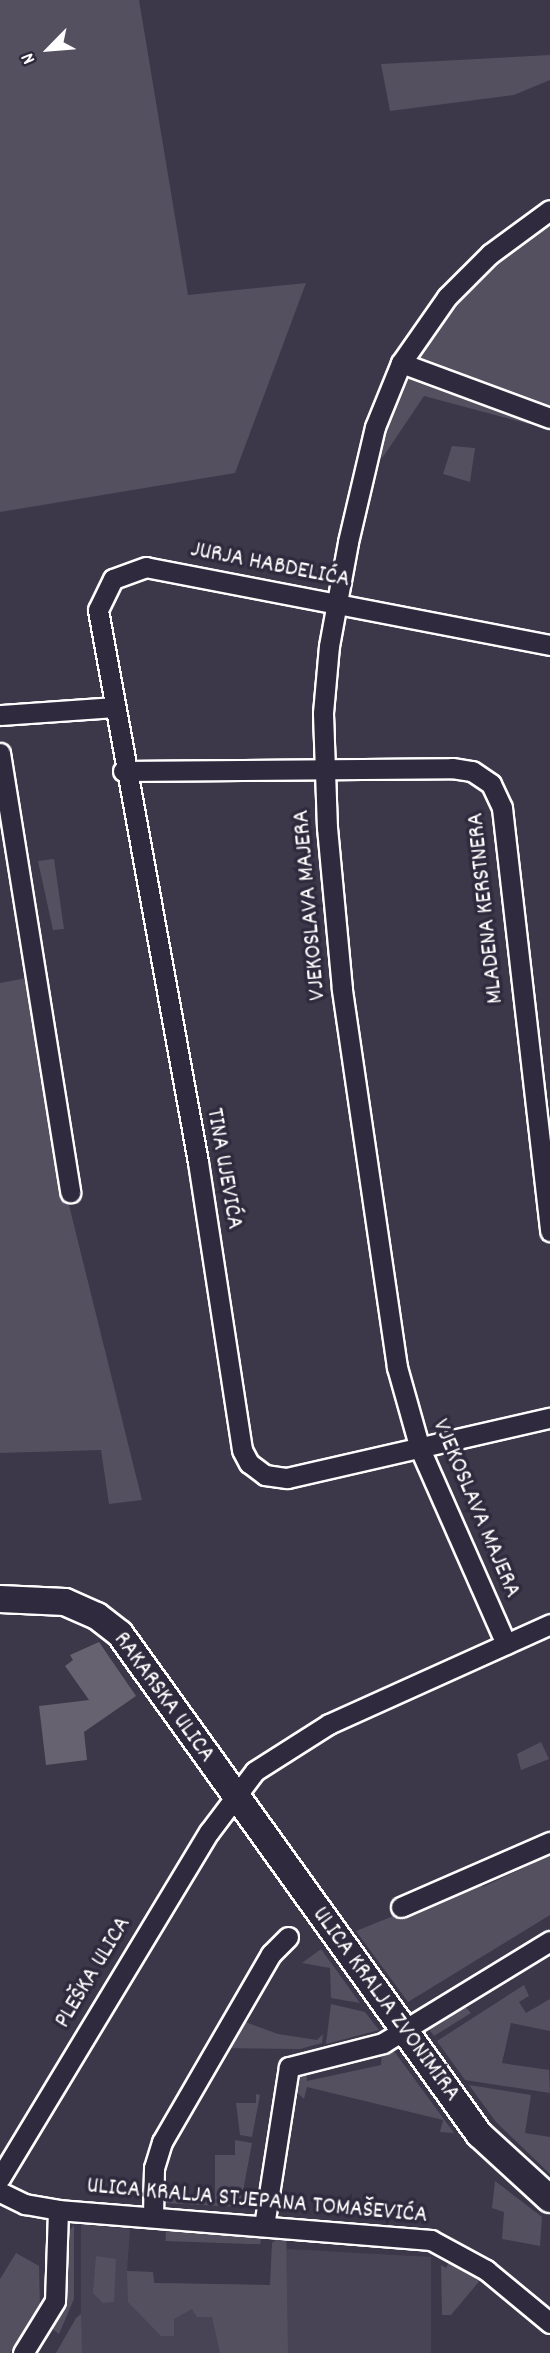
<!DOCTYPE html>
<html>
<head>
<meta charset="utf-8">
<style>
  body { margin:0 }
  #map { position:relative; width:550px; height:2353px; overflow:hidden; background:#3c3749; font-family:Dekko,sans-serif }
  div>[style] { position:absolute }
  .built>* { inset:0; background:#494455 }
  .green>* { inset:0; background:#555060; transform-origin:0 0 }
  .building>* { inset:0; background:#666270 }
  .roads { filter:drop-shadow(2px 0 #fff) drop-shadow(-2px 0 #fff) drop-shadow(0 2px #fff) drop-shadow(0 -2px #fff) }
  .street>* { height:19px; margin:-9.5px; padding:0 9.5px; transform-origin:9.5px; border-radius:9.5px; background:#2f2a3d }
  .secondary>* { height:26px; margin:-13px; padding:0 13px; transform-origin:13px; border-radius:13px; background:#2f2a3d }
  span { translate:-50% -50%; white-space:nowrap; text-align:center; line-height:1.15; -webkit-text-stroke:7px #2f2a3d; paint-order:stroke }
  .street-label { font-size:24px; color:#fff }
  .north { position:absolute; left:14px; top:14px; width:70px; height:70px; -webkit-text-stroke:5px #2f2a3d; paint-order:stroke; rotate:245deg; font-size:19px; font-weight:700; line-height:28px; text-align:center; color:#fff }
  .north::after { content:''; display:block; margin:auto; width:24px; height:32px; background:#fff; clip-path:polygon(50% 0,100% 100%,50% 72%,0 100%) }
</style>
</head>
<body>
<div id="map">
  <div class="built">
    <div style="clip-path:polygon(81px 2224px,130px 2229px,127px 2271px,153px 2272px,154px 2283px,271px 2285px,272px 2243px,286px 2232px,287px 2249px,431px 2257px,431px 2353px,56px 2353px,81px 2314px)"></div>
  </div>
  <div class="green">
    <div style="clip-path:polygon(0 0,139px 0,188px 295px,306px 283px,235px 473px,0 512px)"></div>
    <div style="clip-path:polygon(550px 55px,550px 80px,514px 95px,390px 111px,381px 64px)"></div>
    <div style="clip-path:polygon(550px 220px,550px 409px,420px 362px,416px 358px,451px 303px,493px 262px)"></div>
    <div style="clip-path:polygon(410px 377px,530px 418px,529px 424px,424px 396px,383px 457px,372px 454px,402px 382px)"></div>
    <div style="clip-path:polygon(452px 446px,475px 448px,470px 482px,443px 474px)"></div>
    <div style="clip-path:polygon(54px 859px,64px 929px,53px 930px,38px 861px)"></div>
    <div style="clip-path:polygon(27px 978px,66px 1193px,142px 1500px,109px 1504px,101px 1450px,0 1453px,0 983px)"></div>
    <div style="clip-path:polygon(541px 1742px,549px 1759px,521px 1770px,517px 1754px)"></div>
    <div style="clip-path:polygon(245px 1832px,384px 2019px,380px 2022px,246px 1836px)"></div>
    <div style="clip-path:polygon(550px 1845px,550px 1915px,408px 2002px,356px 1931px,480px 1881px,483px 1887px,534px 1863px,530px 1854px)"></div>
    <div style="clip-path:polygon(321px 1949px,360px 2003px,331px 1998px,330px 1968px,302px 1963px)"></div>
    <div style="clip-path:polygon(524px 1985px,529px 1996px,519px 2002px,526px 2013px,550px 1999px,550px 2031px,511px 2023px,502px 2063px,549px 2070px,550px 2093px,465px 2080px,437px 2041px)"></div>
    <div style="clip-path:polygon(462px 2003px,471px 2013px,434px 2036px,428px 2028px)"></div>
    <div style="clip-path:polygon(331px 2004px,365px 2012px,379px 2030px,326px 2044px)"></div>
    <div style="clip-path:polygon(240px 2020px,278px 2034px,317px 2040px,323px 2034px,322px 2043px,300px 2049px,223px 2048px)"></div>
    <div style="clip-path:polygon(391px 2047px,454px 2133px,440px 2132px,443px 2120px,307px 2087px,304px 2099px,293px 2089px,293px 2077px,306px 2070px,307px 2081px,381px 2065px,382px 2052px)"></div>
    <div style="clip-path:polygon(469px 2085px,531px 2095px,525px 2133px,550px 2137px,550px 2174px,496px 2122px)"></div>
    <div style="clip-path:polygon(256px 2094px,260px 2095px,252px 2137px,240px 2135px,236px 2103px,256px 2103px)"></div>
    <div style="clip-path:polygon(235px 2140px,252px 2143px,240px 2207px,163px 2203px,164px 2198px,215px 2198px,215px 2155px,235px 2155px)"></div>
    <div style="clip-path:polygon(495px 2181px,542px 2217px,540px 2246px,502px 2239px,504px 2212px,492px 2208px)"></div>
    <div style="clip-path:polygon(74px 2225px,74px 2299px,59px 2334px,51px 2328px,59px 2312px,66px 2235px)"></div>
    <div style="left:166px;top:2229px;width:95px;height:12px;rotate:2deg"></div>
    <div style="clip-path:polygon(286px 2232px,288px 2353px,220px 2353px,212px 2317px,197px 2317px,192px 2309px,174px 2319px,174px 2336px,161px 2336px,128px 2302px,127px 2271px,153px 2272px,154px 2283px,270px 2285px,272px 2243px)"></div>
    <div style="clip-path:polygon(16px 2253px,39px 2266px,40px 2308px,10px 2353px,0 2353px,0 2279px)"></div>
    <div style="clip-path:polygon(96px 2256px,116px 2259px,114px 2302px,103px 2303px,93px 2293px)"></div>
    <div style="clip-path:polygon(451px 2259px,482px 2278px,451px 2315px,442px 2315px,441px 2265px,446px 2268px)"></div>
    <div style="clip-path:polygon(81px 2314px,82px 2353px,56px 2353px,76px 2318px)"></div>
  </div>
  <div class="building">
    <div style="clip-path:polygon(99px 1642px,136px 1696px,84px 1732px,87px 1760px,46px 1765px,39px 1706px,89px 1700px,65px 1666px,73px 1660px,70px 1655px)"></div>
  </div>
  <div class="roads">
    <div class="street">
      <div style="left:401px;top:363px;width:159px;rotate:20.3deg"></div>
      <div style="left:550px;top:645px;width:411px;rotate:-169.1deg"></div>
      <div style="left:146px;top:567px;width:35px;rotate:160deg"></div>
      <div style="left:113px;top:579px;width:34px;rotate:116deg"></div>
      <div style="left:98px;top:610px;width:561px;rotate:79.73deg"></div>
      <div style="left:198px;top:1162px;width:291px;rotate:81.3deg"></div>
      <div style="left:242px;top:1450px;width:15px;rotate:62deg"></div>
      <div style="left:249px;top:1463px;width:20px;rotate:37deg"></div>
      <div style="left:265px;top:1475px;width:22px;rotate:8deg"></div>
      <div style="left:287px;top:1478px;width:270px;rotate:-12.9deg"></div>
      <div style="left:0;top:715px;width:113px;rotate:-4deg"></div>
      <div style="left:0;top:753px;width:445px;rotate:80.9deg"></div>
      <div style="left:123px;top:771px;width:329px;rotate:-0.5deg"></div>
      <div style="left:452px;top:768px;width:20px;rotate:9deg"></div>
      <div style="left:472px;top:771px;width:23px;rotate:34deg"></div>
      <div style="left:491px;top:784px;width:26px;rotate:65deg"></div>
      <div style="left:502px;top:808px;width:426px;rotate:83.5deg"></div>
      <div style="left:506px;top:1644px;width:213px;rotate:-113.8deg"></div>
      <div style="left:420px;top:1449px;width:85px;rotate:-105.7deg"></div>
      <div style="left:397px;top:1367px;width:382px;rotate:-98.3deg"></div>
      <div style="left:342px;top:989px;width:162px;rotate:-95.3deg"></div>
      <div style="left:327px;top:828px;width:115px;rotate:-92deg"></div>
      <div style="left:323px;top:713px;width:67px;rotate:-84.9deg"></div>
      <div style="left:329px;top:646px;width:106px;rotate:-79.6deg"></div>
      <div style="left:348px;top:542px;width:118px;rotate:-76.8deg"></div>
      <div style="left:375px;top:427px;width:69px;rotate:-67.9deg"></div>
      <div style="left:401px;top:363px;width:80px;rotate:-55.1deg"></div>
      <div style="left:447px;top:297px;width:61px;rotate:-45deg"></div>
      <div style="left:490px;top:254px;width:74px;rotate:-36.3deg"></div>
      <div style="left:401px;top:1907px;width:163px;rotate:-23.6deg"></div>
      <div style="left:0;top:2178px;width:404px;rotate:-58.9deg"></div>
      <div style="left:209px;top:1832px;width:76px;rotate:-53deg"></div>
      <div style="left:255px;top:1771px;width:88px;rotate:-32.4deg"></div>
      <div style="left:329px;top:1724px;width:243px;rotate:-24.3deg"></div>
      <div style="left:0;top:2192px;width:28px;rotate:26deg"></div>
      <div style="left:25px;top:2204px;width:34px;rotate:10deg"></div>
      <div style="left:58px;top:2210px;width:374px;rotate:4.6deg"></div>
      <div style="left:431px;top:2240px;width:63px;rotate:28.6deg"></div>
      <div style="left:486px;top:2270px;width:83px;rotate:39.6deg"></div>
      <div style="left:153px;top:2216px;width:48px;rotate:-88.8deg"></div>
      <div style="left:154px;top:2168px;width:27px;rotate:-73deg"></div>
      <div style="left:162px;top:2142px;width:217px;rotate:-59.9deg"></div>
      <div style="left:271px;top:1954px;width:24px;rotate:-45deg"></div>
      <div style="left:264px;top:2226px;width:161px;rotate:-81.1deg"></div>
      <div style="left:289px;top:2067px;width:97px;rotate:-14.3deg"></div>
      <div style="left:383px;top:2043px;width:196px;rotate:-31.4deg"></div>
      <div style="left:23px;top:2353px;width:61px;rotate:-58.4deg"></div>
      <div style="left:55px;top:2301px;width:91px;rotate:-88.1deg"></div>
    </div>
    <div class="secondary">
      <div style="left:0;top:1599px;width:65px;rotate:2.6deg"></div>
      <div style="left:65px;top:1602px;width:35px;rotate:24deg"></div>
      <div style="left:97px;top:1616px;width:29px;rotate:38deg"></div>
      <div style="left:120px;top:1634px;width:616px;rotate:54.32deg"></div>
      <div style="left:479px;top:2134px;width:96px;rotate:42.5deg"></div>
    </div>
  </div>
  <div class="street-label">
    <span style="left:270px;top:566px;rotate:11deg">JURJA HABDELIĆA</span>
    <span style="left:311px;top:905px;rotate:-95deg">VJEKOSLAVA MAJERA</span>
    <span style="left:487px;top:908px;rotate:-96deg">MLADENA KERSTNERA</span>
    <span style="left:223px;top:1169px;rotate:80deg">TINA UJEVIĆA</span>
    <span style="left:475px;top:1509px;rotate:67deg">VJEKOSLAVA MAJERA</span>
    <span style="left:163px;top:1698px;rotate:54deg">RAKARSKA ULICA</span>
    <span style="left:94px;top:1973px;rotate:-59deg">PLEŠKA ULICA</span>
    <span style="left:385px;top:2005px;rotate:54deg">ULICA KRALJA ZVONIMIRA</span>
    <span style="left:257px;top:2202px;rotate:5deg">ULICA KRALJA STJEPANA TOMAŠEVIĆA</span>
  </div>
  <div class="north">N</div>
</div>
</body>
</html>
